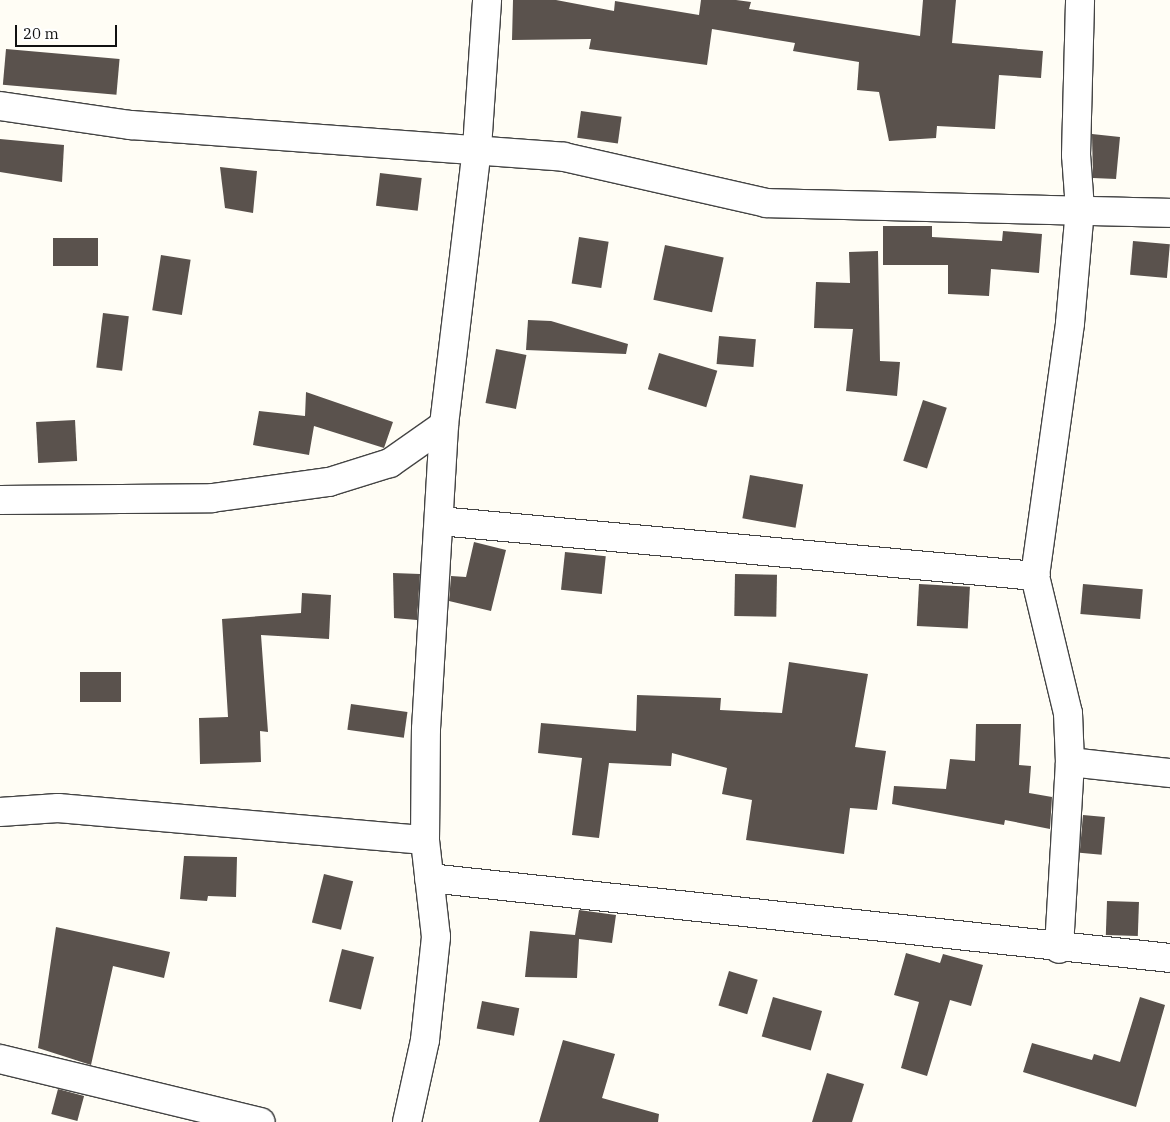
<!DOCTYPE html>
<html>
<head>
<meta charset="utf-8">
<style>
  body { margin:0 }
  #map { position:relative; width:1170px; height:1122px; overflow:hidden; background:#fffdf5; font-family:"IBM Plex Serif",serif }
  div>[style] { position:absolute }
  .building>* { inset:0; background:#5a524d; transform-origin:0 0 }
  .roads { filter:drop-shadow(1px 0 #444) drop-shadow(-1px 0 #444) drop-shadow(0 1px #444) drop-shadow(0 -1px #444) }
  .minor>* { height:28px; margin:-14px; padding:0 14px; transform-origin:14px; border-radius:14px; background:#fff }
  span { translate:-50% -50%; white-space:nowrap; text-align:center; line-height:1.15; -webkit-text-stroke:5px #fff; paint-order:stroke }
  .scale { position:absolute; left:15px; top:25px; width:102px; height:22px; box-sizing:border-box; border:2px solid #111; border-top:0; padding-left:6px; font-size:15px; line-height:18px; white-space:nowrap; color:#111; -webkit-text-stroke:4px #fff; paint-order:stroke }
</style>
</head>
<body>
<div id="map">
  <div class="building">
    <div style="clip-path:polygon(513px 0,556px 0,614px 11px,615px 1px,699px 15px,701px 0,736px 0,751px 2px,749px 9px,920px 36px,923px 0,956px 0,952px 43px,1043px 51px,1041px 78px,999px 75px,995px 129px,937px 126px,936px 138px,889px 141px,879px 92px,857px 90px,859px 62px,793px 51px,795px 43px,712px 29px,707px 65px,589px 49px,591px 39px,512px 40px)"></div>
    <div style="left:6px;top:49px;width:114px;height:36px;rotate:5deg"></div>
    <div style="left:581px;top:111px;width:41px;height:27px;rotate:8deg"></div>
    <div style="clip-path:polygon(1092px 134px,1120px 137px,1116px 179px,1093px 178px)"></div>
    <div style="clip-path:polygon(0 139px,64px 145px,62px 182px,0 172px)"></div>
    <div style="clip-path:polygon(220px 167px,257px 171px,253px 213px,225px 208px)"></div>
    <div style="left:380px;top:173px;width:42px;height:33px;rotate:7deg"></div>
    <div style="clip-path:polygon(883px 226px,932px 226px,932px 237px,1002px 241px,1003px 231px,1042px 234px,1039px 273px,991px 269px,989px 296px,948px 294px,948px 265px,883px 265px)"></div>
    <div style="left:579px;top:237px;width:30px;height:47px;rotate:9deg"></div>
    <div style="left:53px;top:238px;width:45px;height:28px"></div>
    <div style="left:1133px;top:241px;width:37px;height:34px;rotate:5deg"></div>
    <div style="left:665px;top:245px;width:60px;height:56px;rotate:12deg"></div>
    <div style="clip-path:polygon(878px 251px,880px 361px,900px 362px,897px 396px,846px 391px,853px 329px,814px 328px,816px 282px,850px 283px,849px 252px)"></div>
    <div style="left:161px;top:255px;width:30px;height:56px;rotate:9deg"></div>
    <div style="left:103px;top:313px;width:26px;height:55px;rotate:7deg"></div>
    <div style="clip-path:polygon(528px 320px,551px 321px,628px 344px,626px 354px,526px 350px)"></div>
    <div style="left:719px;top:336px;width:37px;height:28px;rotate:5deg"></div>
    <div style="left:496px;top:349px;width:31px;height:55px;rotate:11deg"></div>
    <div style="left:659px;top:353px;width:61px;height:38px;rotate:17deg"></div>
    <div style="clip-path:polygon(306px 392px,393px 422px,384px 448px,314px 426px,309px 455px,253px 445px,259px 411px,305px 416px)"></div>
    <div style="left:923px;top:400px;width:25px;height:64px;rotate:18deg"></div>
    <div style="left:75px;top:420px;width:41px;height:39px;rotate:87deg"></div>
    <div style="left:750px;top:475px;width:54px;height:44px;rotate:10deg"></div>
    <div style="clip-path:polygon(474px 542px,506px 550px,491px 611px,449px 601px,451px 576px,466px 577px)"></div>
    <div style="left:565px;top:552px;width:41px;height:38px;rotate:6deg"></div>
    <div style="clip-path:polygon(393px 573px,420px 574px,417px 620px,394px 618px)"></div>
    <div style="left:735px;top:574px;width:42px;height:42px;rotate:1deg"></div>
    <div style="left:919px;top:584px;width:51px;height:42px;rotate:3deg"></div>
    <div style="left:1083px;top:584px;width:60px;height:30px;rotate:5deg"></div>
    <div style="clip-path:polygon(302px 593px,331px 595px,329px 639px,261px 635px,268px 732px,260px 731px,261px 762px,200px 764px,199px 718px,228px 717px,222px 619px,301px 613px)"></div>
    <div style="clip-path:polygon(789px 662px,868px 674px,855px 747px,886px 751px,877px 810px,850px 808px,844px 854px,746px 840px,752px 800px,722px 794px,727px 768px,672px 753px,671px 766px,609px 763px,599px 838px,572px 835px,582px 758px,538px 753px,541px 723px,636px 731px,637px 695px,721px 698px,720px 710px,782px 713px)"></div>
    <div style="left:80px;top:672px;width:41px;height:30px"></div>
    <div style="left:351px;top:704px;width:57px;height:26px;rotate:8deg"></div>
    <div style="clip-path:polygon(976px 724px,1021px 724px,1019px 765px,1031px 766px,1029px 793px,1052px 797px,1050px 829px,1005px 820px,1004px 825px,892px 804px,894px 786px,946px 789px,950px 759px,975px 761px)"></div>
    <div style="left:1083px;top:815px;width:22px;height:38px;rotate:5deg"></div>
    <div style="clip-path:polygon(184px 856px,237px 857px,236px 897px,208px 896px,207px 901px,180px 899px)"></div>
    <div style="left:324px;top:874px;width:30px;height:50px;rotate:14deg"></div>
    <div style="left:1107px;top:901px;width:32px;height:34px;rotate:2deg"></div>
    <div style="clip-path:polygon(579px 910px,616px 915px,612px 943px,579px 939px,577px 978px,525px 977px,530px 931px,575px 935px)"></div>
    <div style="clip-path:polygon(56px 927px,170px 952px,164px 978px,113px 966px,91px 1065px,38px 1048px)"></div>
    <div style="left:342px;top:949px;width:33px;height:54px;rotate:14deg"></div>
    <div style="clip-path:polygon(906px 953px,940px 963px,943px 954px,983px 965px,971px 1006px,950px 1000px,927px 1076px,901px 1068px,919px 1002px,894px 995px)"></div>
    <div style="left:729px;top:971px;width:30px;height:36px;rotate:17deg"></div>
    <div style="left:773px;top:997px;width:51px;height:41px;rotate:16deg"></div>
    <div style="clip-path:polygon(1140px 997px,1165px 1005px,1136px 1107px,1023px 1072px,1032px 1043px,1092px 1060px,1094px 1054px,1120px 1062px)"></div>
    <div style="left:482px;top:1001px;width:38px;height:28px;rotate:11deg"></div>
    <div style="clip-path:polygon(563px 1040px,615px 1054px,602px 1098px,659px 1114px,658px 1122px,539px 1122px)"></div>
    <div style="clip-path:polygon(827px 1073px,864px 1084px,852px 1122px,812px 1122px)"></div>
    <div style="left:58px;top:1089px;width:27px;height:26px;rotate:15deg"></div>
  </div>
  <div class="roads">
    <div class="minor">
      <div style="left:0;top:106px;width:132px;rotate:8.3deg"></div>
      <div style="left:131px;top:125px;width:434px;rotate:4.2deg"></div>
      <div style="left:564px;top:157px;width:207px;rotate:12.8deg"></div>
      <div style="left:766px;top:203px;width:404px;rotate:1.4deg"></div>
      <div style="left:0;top:500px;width:212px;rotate:-0.5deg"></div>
      <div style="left:212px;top:498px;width:118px;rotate:-7.8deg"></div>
      <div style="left:329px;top:482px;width:64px;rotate:-17.3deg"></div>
      <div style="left:390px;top:463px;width:66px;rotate:-35.1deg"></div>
      <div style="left:439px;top:521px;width:599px;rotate:5.27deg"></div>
      <div style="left:1035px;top:576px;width:255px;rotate:-82.1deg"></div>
      <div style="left:1070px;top:323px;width:114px;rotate:-85deg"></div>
      <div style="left:1080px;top:209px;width:54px;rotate:-94.2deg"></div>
      <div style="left:1076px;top:155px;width:155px;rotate:-88.5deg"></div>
      <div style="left:1035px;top:576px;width:141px;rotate:76.5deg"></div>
      <div style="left:1068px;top:713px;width:49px;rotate:87.7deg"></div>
      <div style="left:1070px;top:762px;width:187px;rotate:93.4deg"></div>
      <div style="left:1070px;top:762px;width:101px;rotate:6.3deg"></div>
      <div style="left:0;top:812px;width:58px;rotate:-3.9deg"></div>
      <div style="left:58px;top:808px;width:368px;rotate:5deg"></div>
      <div style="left:429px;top:878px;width:745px;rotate:6.16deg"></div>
      <div style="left:0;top:1059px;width:268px;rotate:13.6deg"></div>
      <div style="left:407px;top:1122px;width:84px;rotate:-77.6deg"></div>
      <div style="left:425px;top:1040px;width:104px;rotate:-83.9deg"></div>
      <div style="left:436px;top:937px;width:98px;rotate:-96.5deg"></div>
      <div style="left:425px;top:840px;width:111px;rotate:-89.5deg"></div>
      <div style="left:426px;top:729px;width:305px;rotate:-86.6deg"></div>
      <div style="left:444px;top:425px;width:279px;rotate:-83.2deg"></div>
      <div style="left:477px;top:148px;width:148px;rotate:-86.1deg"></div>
    </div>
  </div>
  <div class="scale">20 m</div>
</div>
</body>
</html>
